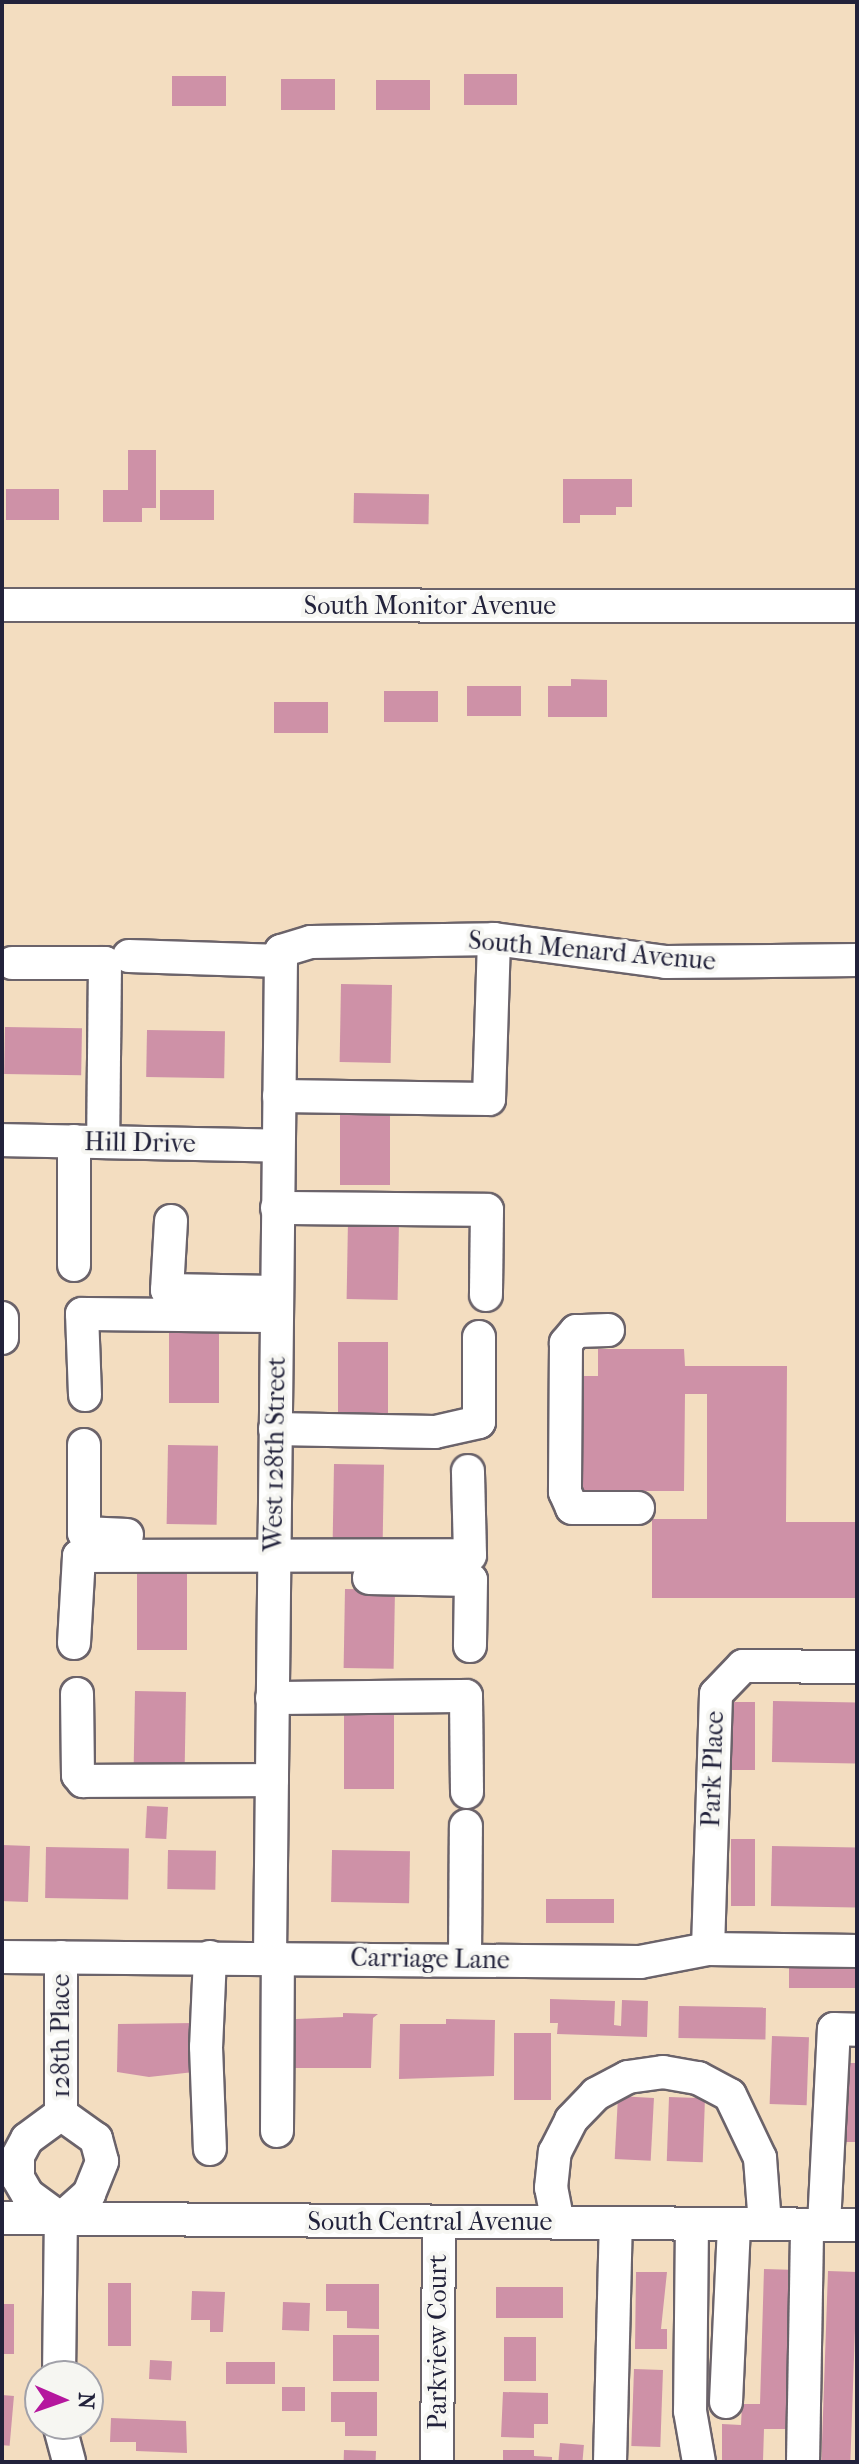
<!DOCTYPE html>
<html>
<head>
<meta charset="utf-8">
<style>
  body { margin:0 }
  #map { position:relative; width:859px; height:2464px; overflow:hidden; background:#f3ddc0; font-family:"IM FELL French Canon",serif }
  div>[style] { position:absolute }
  .building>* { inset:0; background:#ce91a7; transform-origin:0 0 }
  .roads { filter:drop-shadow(2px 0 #6b636a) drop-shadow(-2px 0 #6b636a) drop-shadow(0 2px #6b636a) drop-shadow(0 -2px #6b636a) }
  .minor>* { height:32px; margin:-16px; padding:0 16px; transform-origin:16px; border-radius:16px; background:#fff }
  span { translate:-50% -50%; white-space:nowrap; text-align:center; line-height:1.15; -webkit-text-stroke:8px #f6f6f2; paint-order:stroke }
  .street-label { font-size:26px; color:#22223b }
  .frame { position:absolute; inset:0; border:4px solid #22223b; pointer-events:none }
  .north { position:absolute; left:24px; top:2360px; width:80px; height:80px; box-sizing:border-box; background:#f6f6f2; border:2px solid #a1a1a9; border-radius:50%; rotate:92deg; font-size:22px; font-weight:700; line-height:32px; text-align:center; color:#22223b }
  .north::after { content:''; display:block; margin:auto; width:28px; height:36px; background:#b5179e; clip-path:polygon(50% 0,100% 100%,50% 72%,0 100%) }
</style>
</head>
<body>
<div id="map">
  <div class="building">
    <div style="left:464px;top:74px;width:53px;height:31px"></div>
    <div style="left:172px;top:76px;width:54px;height:30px"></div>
    <div style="left:281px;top:79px;width:54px;height:31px"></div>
    <div style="left:376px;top:80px;width:54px;height:30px"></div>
    <div style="clip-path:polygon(128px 450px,156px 450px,156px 508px,142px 508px,142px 522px,103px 522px,103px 490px,128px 490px)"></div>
    <div style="clip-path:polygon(563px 479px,632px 479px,632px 507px,616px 507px,616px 515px,580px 515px,580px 523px,563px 523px)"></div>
    <div style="left:6px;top:489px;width:53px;height:31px"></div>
    <div style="left:160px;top:490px;width:54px;height:30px"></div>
    <div style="left:354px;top:493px;width:75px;height:30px;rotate:1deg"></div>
    <div style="clip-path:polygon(571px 679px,607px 680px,607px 717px,548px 717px,548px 686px,571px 686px)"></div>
    <div style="left:467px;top:686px;width:54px;height:30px"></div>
    <div style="left:384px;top:691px;width:54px;height:31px"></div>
    <div style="left:274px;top:702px;width:54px;height:31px"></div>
    <div style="left:341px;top:984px;width:51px;height:78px;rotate:1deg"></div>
    <div style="left:5px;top:1027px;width:77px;height:47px;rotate:1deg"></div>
    <div style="left:147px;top:1030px;width:78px;height:47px;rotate:1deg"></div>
    <div style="left:340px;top:1107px;width:50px;height:78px"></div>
    <div style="left:348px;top:1220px;width:51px;height:79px;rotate:1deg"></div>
    <div style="left:169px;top:1325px;width:50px;height:78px"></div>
    <div style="left:338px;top:1342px;width:50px;height:78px"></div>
    <div style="clip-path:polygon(598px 1349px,684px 1349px,685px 1366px,787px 1366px,786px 1522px,857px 1522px,857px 1598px,652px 1598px,652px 1519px,707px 1519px,707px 1394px,685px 1394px,684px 1491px,580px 1491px,580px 1376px,598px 1376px)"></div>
    <div style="left:168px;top:1445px;width:50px;height:79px;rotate:1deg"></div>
    <div style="left:334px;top:1464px;width:50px;height:78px;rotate:1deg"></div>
    <div style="left:137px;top:1572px;width:50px;height:78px"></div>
    <div style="left:345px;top:1589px;width:50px;height:79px;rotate:1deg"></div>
    <div style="left:135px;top:1691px;width:51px;height:79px;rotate:1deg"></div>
    <div style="left:773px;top:1701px;width:84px;height:61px;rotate:1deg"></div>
    <div style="left:732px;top:1702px;width:23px;height:68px"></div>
    <div style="left:344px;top:1711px;width:50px;height:78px"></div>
    <div style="left:147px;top:1806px;width:21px;height:32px;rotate:3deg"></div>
    <div style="left:731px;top:1839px;width:24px;height:67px"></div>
    <div style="left:2px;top:1845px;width:28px;height:56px;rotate:2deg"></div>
    <div style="left:772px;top:1846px;width:85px;height:60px;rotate:1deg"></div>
    <div style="left:46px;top:1847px;width:83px;height:51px;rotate:1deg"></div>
    <div style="left:168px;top:1850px;width:48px;height:39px;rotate:1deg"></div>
    <div style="left:332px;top:1850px;width:78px;height:52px;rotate:1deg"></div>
    <div style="left:546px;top:1899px;width:68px;height:24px"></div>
    <div style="left:789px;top:1965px;width:68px;height:23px"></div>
    <div style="clip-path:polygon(550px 1999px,615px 2001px,614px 2025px,621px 2026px,622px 2000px,648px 2001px,647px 2037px,557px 2034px,558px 2023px,550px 2023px)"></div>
    <div style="left:679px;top:2006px;width:87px;height:32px;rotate:1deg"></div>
    <div style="clip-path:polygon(343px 2013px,378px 2014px,373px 2018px,371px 2068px,294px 2068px,296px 2019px,343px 2017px)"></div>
    <div style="clip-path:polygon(446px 2019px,495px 2020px,494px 2076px,399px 2079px,400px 2024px,446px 2024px)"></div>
    <div style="clip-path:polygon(195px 2023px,194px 2072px,149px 2077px,117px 2072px,118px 2024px)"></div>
    <div style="left:514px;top:2033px;width:37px;height:67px"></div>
    <div style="left:772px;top:2036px;width:37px;height:68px;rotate:2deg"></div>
    <div style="left:844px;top:2063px;width:13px;height:79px"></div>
    <div style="left:618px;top:2096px;width:36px;height:63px;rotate:3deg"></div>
    <div style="left:669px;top:2097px;width:36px;height:64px;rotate:2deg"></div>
    <div style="clip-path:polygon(764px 2269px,798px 2270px,794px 2429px,764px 2429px,763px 2461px,722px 2460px,722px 2424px,741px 2425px,742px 2404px,760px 2404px)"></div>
    <div style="left:828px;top:2271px;width:29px;height:191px;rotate:2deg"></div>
    <div style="clip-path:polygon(636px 2272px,667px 2272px,661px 2329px,667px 2329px,667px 2349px,635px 2349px)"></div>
    <div style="left:108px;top:2283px;width:23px;height:63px"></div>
    <div style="clip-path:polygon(326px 2284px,379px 2284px,379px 2329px,347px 2328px,347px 2311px,326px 2311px)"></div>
    <div style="left:496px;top:2287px;width:67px;height:31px"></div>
    <div style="clip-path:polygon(192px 2291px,225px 2292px,223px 2332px,210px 2332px,210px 2320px,191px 2320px)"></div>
    <div style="left:283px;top:2302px;width:27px;height:28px;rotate:2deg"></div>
    <div style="left:2px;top:2304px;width:12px;height:50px"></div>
    <div style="left:333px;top:2335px;width:46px;height:46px"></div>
    <div style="left:504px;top:2337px;width:32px;height:44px"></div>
    <div style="left:150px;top:2360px;width:22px;height:19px;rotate:3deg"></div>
    <div style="left:226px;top:2362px;width:49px;height:22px"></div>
    <div style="left:634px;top:2369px;width:29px;height:77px;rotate:2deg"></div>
    <div style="left:282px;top:2387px;width:23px;height:24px"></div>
    <div style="clip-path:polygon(331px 2392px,377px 2392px,377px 2436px,345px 2436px,345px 2422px,331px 2422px)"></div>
    <div style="clip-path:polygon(503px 2392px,548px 2393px,548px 2424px,534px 2424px,534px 2438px,501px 2437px)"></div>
    <div style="left:2px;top:2395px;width:12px;height:50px;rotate:5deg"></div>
    <div style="clip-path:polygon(111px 2418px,186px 2421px,187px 2453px,136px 2451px,136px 2442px,110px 2442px)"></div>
    <div style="left:560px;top:2443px;width:24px;height:19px;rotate:5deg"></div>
    <div style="left:344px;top:2450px;width:32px;height:12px;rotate:2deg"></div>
    <div style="clip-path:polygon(503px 2450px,534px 2450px,534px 2456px,552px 2457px,552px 2462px,503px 2462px)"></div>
  </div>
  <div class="roads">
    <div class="minor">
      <div style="left:2px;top:605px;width:855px;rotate:0.07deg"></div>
      <div style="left:129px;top:956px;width:152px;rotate:1.9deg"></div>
      <div style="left:12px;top:963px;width:93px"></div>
      <div style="left:105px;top:963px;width:179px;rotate:90.6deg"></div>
      <div style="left:279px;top:1096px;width:210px;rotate:0.8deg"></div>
      <div style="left:489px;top:1099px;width:160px;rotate:-88.2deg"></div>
      <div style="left:2px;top:1140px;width:276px;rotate:1.2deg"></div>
      <div style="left:277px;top:1208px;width:210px;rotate:0.5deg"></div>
      <div style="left:487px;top:1210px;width:85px;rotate:90.7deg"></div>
      <div style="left:171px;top:1221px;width:69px;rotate:93.3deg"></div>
      <div style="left:167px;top:1290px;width:109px;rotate:1.1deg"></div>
      <div style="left:74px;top:1265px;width:124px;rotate:-90deg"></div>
      <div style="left:2px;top:1318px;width:20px;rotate:90deg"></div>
      <div style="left:608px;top:1330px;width:32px;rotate:178deg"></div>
      <div style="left:576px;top:1331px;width:16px;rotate:130deg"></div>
      <div style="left:566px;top:1343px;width:149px;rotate:90.4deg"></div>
      <div style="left:565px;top:1492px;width:17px;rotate:66deg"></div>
      <div style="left:572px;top:1508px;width:66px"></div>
      <div style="left:85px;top:1395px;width:81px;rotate:-92.1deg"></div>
      <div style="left:82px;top:1314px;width:194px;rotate:0.6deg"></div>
      <div style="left:275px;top:1429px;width:160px;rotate:1.1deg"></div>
      <div style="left:435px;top:1432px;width:45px;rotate:-12.8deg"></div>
      <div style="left:479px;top:1422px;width:85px;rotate:-90deg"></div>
      <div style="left:84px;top:1445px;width:88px;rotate:90deg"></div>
      <div style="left:84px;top:1533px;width:43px;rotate:2.7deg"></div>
      <div style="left:369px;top:1578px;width:102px;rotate:1.1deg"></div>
      <div style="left:471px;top:1580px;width:66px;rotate:90.9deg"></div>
      <div style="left:74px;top:1643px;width:87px;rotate:-86.7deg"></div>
      <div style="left:79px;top:1556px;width:391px;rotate:-0.1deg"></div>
      <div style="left:470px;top:1555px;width:84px;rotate:-91.4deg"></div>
      <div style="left:77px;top:1694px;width:81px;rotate:89.3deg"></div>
      <div style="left:78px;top:1775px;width:8px;rotate:50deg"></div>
      <div style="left:83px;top:1781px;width:189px;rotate:-0.3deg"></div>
      <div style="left:272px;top:1698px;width:194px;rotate:-0.6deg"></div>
      <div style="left:466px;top:1696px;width:96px;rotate:89.4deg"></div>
      <div style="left:708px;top:1949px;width:255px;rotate:-88.2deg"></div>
      <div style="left:716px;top:1694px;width:39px;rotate:-46deg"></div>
      <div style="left:743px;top:1666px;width:114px;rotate:0.5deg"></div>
      <div style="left:2px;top:1957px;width:638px;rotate:0.45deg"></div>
      <div style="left:640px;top:1962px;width:69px;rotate:-10.8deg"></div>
      <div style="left:708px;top:1949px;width:149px;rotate:0.8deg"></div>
      <div style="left:210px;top:1957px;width:90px;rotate:92.5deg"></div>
      <div style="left:206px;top:2047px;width:102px;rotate:87.8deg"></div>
      <div style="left:270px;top:1957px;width:1006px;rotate:-89.37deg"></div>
      <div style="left:281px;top:951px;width:31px;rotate:-17deg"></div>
      <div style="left:311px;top:942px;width:183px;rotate:-0.9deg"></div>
      <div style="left:494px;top:939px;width:174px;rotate:7.6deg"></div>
      <div style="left:666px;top:962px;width:191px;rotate:-0.6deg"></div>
      <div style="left:465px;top:1958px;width:132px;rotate:-89.6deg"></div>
      <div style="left:61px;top:2114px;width:157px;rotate:-90deg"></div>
      <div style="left:61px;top:2114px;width:42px;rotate:143.7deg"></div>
      <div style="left:27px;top:2139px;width:19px;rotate:118deg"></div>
      <div style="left:18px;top:2156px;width:22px;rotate:90deg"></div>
      <div style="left:18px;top:2178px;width:20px;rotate:60deg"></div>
      <div style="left:28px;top:2195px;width:41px;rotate:36deg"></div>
      <div style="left:277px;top:2131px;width:174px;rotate:-89.7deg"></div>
      <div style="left:2px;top:2218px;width:855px;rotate:0.47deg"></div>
      <div style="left:558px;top:2223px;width:36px;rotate:-101deg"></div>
      <div style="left:551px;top:2188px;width:36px;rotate:-84deg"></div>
      <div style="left:555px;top:2152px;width:36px;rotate:-63deg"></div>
      <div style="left:571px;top:2120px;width:36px;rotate:-46deg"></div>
      <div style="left:596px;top:2094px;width:36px;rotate:-28deg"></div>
      <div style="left:628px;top:2077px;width:35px;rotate:-8deg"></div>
      <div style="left:663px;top:2072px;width:36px;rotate:10deg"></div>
      <div style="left:698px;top:2078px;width:36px;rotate:28deg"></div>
      <div style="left:730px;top:2095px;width:70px;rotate:64.5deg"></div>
      <div style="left:760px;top:2158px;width:66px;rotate:85.7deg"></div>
      <div style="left:692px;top:2224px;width:187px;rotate:90.6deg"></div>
      <div style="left:690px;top:2411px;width:52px;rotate:80deg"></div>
      <div style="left:824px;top:2225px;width:196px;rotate:-87.1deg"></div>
      <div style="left:834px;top:2029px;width:23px;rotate:2deg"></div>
      <div style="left:59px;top:2376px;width:157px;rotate:-89.3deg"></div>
      <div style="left:61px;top:2219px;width:38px;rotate:-42deg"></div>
      <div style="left:89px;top:2194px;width:35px;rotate:-68deg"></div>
      <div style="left:102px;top:2161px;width:23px;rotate:-105deg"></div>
      <div style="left:96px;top:2139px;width:43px;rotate:-144.5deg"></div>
      <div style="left:726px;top:2402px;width:178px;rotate:-87.4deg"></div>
      <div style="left:59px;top:2424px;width:39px;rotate:75deg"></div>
      <div style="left:437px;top:2462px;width:240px;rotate:-89.5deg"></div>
      <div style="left:610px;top:2462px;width:239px;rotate:-88.6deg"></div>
      <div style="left:803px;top:2462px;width:237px;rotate:-89deg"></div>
    </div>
  </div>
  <div class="street-label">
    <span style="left:430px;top:606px">South Monitor Avenue</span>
    <span style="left:592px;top:951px;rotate:5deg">South Menard Avenue</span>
    <span style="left:140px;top:1143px;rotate:1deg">Hill Drive</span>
    <span style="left:275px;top:1454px;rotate:-89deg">West 128th Street</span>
    <span style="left:713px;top:1769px;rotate:-88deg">Park Place</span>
    <span style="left:430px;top:1959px;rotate:1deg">Carriage Lane</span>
    <span style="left:61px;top:2036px;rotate:-90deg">128th Place</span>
    <span style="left:430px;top:2222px">South Central Avenue</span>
    <span style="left:438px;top:2342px;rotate:-90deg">Parkview Court</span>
  </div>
  <div class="frame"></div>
  <div class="north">N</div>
</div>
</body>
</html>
